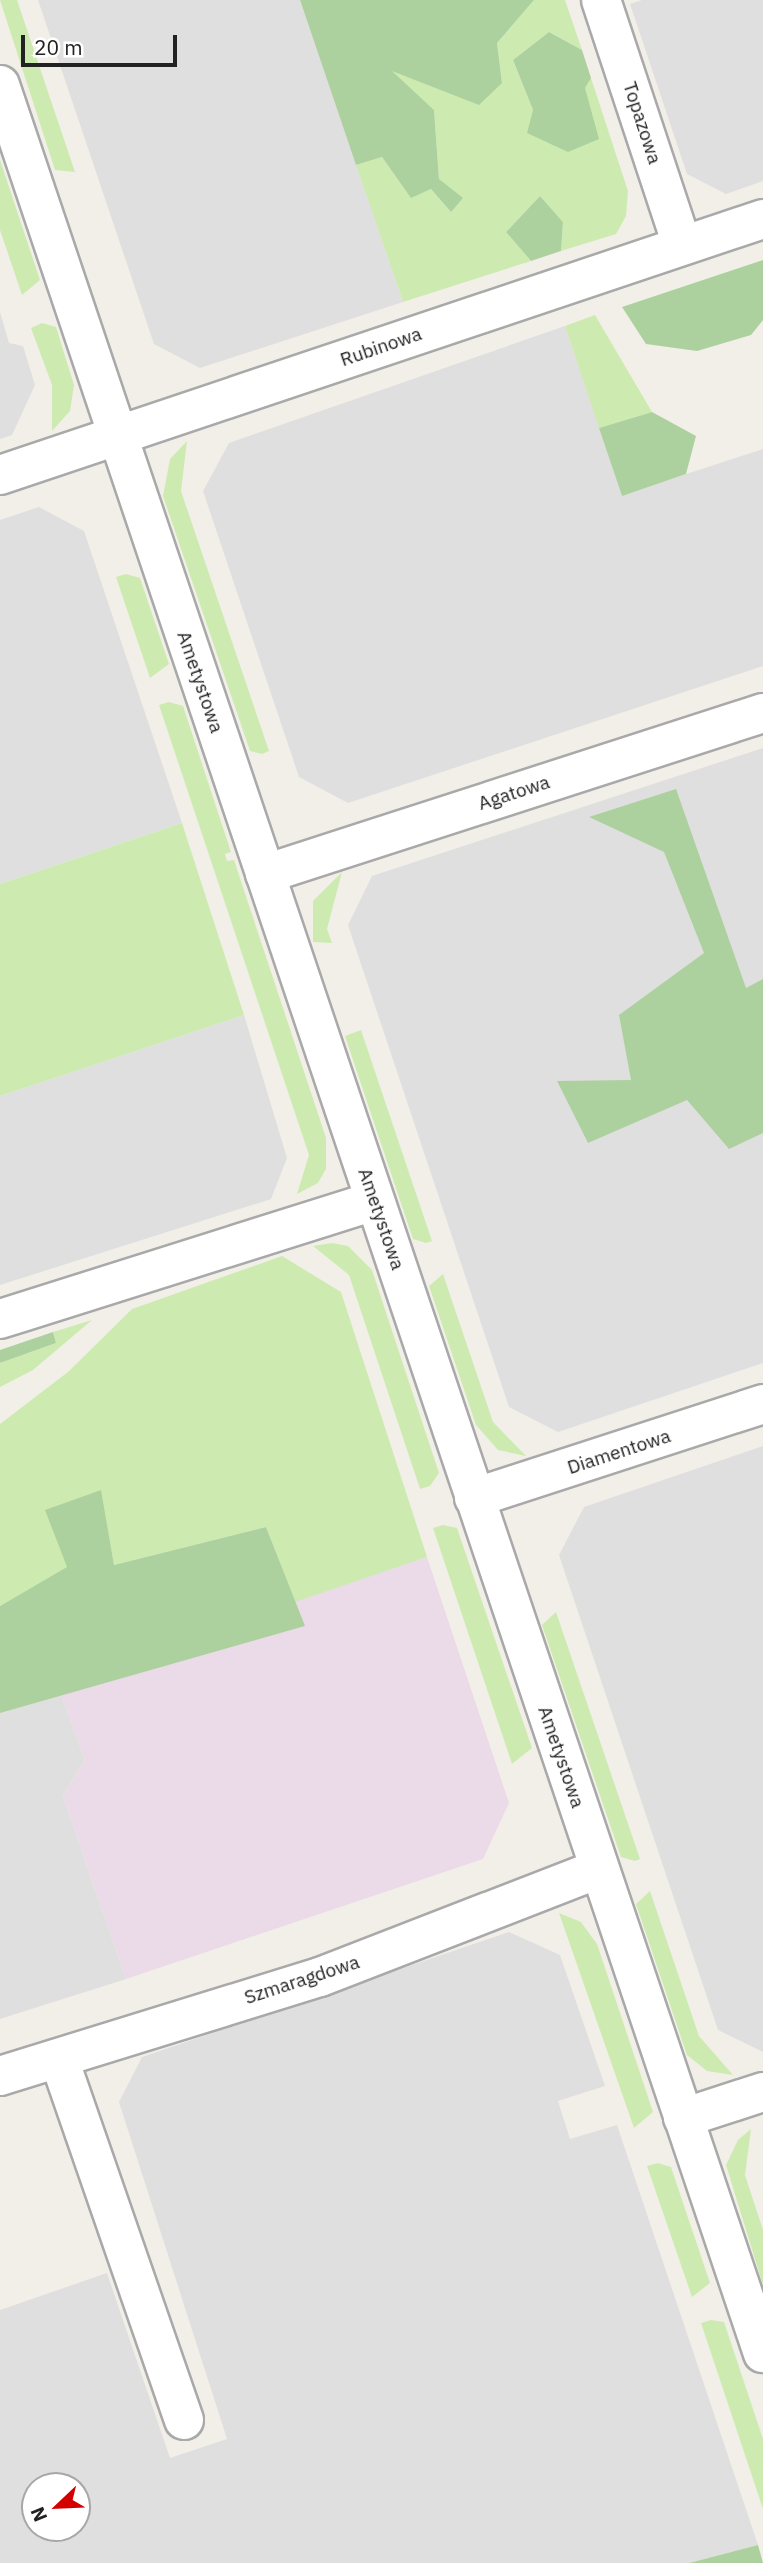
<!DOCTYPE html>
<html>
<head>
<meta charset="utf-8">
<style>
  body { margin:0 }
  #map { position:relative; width:763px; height:2563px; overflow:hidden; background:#f2efe9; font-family:"IBM Plex Sans",sans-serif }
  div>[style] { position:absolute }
  .residential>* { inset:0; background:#e0dfdf }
  .industrial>* { inset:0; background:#ebdbe8 }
  .grass>* { inset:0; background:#cdebb0 }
  .forest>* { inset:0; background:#add19e }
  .roads { filter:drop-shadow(2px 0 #a9a9a9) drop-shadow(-2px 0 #a9a9a9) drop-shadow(0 2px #a9a9a9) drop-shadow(0 -2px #a9a9a9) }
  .minor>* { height:38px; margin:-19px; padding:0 19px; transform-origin:19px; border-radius:19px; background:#fff }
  span { translate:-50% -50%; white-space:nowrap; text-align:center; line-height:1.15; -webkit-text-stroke:6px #fff; paint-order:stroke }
  .street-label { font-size:19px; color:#222 }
  .north { position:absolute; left:21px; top:2472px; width:70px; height:70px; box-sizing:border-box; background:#fff; border:2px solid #a7a7a7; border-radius:50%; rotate:247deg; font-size:19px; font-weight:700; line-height:28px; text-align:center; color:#222 }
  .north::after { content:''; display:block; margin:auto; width:24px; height:32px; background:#d40000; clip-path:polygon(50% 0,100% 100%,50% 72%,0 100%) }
  .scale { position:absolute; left:21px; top:35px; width:156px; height:32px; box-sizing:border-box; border:4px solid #222; border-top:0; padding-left:9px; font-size:21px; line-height:24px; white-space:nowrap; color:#222; -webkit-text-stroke:5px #fff; paint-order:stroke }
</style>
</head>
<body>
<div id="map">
  <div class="residential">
    <div style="clip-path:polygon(38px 0,300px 0,403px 302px,200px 368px,154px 344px)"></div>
    <div style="clip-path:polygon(642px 0,763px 0,763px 181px,726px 194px,687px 174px,630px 4px)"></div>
    <div style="clip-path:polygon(0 312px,9px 343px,23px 346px,35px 385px,12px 435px,0 439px)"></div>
    <div style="clip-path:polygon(565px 326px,622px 495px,763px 449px,763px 666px,348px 803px,299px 777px,203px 491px,229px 443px)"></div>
    <div style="clip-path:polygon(39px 507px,84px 531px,182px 823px,0 884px,0 520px)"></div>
    <div style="clip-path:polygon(763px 748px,763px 1363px,558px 1432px,509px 1407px,348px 925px,372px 876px)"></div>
    <div style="clip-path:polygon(244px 1015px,287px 1158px,271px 1199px,0 1285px,0 1096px)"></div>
    <div style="clip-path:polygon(763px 1446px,763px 2052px,718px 2030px,559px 1555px,584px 1507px)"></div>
    <div style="clip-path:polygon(55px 1678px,85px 1760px,63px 1796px,126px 1979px,0 2019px,0 1696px)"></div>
    <div style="clip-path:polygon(evenodd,509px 1932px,560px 1955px,605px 2086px,558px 2101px,570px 2139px,617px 2125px,758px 2545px,689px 2563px,0 2563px,0 2310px,107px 2273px,170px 2458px,227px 2439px,119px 2102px,142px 2057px,509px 1932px,35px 2486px,77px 2486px,77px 2528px,35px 2528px,35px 2486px)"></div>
  </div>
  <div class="industrial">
    <div style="clip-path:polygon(427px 1557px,509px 1803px,483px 1859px,126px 1979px,63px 1796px,85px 1760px,55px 1678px)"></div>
  </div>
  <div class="grass">
    <div style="clip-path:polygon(0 0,17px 0,75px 172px,55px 170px)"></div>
    <div style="clip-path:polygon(534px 0,565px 0,582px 50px,549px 32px,513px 60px,533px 110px,584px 88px,591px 78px,628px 191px,626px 216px,616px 234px,561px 251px,563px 222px,540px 196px,506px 232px,531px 261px,403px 302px,356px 165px,382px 157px,411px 197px,431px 189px,451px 212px,439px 179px,434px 110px,390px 70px,502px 83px,497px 43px)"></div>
    <div style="clip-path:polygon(0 160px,40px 280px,22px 295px,0 230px)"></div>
    <div style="clip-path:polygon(595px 315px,652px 412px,599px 428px,565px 326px)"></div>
    <div style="clip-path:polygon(42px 323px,56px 327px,74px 385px,70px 411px,52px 431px,52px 385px,31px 328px)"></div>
    <div style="clip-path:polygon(187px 441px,181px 491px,269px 751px,262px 754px,250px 751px,163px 496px,170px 459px)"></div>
    <div style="clip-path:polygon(126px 574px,140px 578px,169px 664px,150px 678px,116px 577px)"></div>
    <div style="clip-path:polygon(169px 702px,183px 706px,231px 852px,225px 854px,227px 861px,234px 860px,326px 1138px,326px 1169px,318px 1183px,297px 1194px,309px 1155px,159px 705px)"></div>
    <div style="clip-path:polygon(182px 823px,244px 1015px,0 1096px,0 884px)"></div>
    <div style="clip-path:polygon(342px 872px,327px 929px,332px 943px,313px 942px,313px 901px)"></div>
    <div style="clip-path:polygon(361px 1030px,432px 1241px,426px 1243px,413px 1239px,345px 1036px)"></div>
    <div style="clip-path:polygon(332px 1243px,348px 1246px,372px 1270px,439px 1473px,430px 1486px,420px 1489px,349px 1275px,313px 1246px)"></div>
    <div style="clip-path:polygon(282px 1256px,341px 1292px,427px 1557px,295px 1602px,266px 1527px,114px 1565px,100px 1490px,68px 1567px,0 1606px,0 1424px,68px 1372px,132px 1309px)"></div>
    <div style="clip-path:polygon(443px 1274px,493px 1422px,526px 1456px,498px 1450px,476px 1425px,429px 1286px)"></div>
    <div style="clip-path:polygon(92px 1320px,33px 1370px,0 1387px,0 1363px,56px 1343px,53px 1332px)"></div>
    <div style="clip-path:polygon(443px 1525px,457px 1528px,532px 1748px,512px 1764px,433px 1528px)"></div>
    <div style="clip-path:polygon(556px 1612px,640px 1859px,635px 1861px,621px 1857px,542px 1625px)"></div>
    <div style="clip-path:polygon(650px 1891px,699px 2036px,733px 2075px,707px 2071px,687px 2055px,636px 1904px)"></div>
    <div style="clip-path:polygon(559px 1913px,581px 1922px,597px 1944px,653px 2112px,634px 2128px)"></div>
    <div style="clip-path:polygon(751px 2129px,745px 2175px,763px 2230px,763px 2285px,726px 2165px,738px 2140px)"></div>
    <div style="clip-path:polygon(658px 2163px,671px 2167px,710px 2283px,692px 2297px,647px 2166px)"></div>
    <div style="clip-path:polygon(711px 2320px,724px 2322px,763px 2439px,763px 2509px,701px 2323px)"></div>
  </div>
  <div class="forest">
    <div style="clip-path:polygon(300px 0,534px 0,497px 43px,502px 83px,479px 105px,392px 71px,434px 110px,439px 179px,463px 198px,451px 212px,431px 189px,411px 198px,382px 157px,356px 165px)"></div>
    <div style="clip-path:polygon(549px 32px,582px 50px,591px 78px,585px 88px,599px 139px,568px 152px,527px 133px,533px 110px,513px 60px)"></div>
    <div style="clip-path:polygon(540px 196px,563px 222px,561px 251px,531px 261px,506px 232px)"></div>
    <div style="clip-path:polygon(763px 260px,763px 320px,751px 335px,697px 351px,646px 344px,622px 307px)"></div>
    <div style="clip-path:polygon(652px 412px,696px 436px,686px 474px,622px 496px,599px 428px)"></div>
    <div style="clip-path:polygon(676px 789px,746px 988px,763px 979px,763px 1133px,729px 1149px,687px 1100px,588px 1143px,557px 1081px,631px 1080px,619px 1015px,704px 953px,664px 852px,589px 817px)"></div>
    <div style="clip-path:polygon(53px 1332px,56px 1343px,0 1363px,0 1350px)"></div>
    <div style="clip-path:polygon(101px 1490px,114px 1565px,266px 1527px,305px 1626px,0 1713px,0 1606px,67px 1567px,45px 1510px)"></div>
    <div style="clip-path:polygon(758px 2545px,763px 2563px,689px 2563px)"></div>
  </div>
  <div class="roads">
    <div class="minor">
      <div style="left:601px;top:0;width:258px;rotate:71.7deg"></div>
      <div style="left:0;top:85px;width:2393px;rotate:71.41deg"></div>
      <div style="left:0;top:475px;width:805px;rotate:-18.55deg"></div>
      <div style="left:265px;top:874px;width:523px;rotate:-17.92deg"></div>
      <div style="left:0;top:1319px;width:392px;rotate:-17.5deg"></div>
      <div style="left:474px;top:1498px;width:304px;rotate:-18deg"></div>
      <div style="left:59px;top:2059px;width:382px;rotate:70.9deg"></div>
      <div style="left:0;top:2076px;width:335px;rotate:-17.2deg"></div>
      <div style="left:320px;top:1977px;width:299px;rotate:-21.2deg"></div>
      <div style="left:683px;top:2118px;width:84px;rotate:-18deg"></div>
    </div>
  </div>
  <div class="street-label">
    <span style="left:642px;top:123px;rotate:72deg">Topazowa</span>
    <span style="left:381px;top:347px;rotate:-19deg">Rubinowa</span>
    <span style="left:200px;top:682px;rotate:71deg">Ametystowa</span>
    <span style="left:514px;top:793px;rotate:-18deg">Agatowa</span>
    <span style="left:381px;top:1219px;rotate:71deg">Ametystowa</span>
    <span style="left:619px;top:1452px;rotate:-18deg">Diamentowa</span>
    <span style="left:561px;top:1757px;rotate:71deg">Ametystowa</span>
    <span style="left:302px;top:1980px;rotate:-18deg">Szmaragdowa</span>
  </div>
  <div class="north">N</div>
  <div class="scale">20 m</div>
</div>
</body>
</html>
